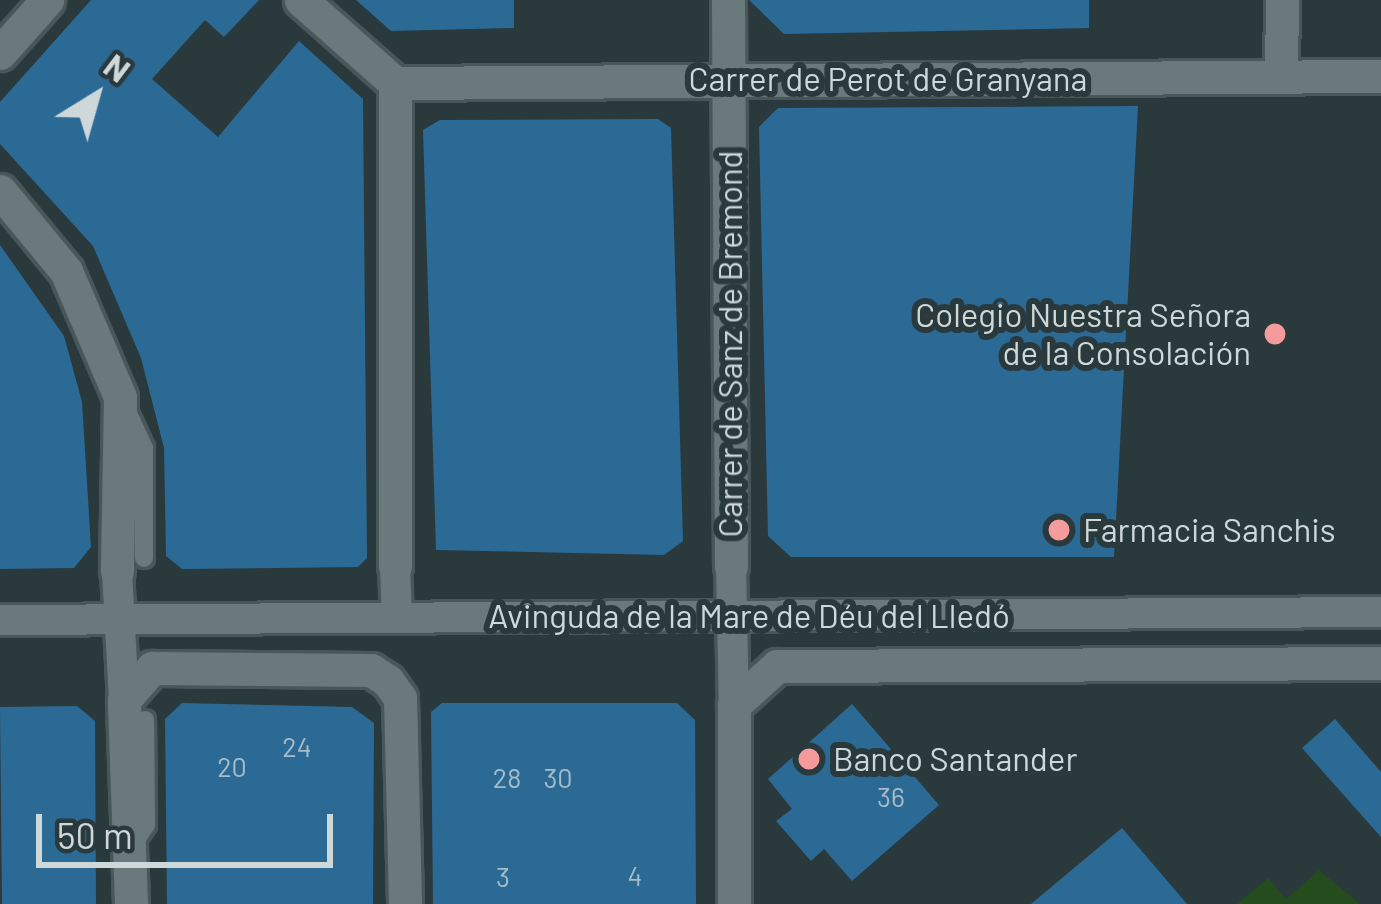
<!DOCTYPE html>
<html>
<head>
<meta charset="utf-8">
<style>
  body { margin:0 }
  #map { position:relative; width:1381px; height:904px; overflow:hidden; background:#2a393c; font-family:Barlow,sans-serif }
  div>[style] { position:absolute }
  .green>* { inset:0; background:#244c1d }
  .building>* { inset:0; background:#2c6a96 }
  .roads { filter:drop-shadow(3px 0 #4a575a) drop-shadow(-3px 0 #4a575a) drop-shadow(0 3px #4a575a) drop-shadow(0 -3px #4a575a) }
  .service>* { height:18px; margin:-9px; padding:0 9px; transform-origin:9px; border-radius:9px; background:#69797c }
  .pedestrian>* { height:30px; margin:-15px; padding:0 15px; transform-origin:15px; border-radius:15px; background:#69797c }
  .minor>* { height:33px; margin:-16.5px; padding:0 16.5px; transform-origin:16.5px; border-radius:16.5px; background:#69797c }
  .tertiary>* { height:33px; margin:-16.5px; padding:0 16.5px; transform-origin:16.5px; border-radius:16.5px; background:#69797c }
  .dots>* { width:33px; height:33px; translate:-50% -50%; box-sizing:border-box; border:6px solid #2a393c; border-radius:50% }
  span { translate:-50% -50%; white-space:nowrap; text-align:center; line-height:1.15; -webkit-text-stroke:12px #2a393c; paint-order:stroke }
  .number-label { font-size:27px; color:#a6bcc8 }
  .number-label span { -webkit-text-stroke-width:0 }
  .street-label { font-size:33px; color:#ced8d9 }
  .poi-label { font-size:33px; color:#ced8d9 }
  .right { translate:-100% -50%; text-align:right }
  .left { translate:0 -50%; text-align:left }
  .north { position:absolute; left:36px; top:36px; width:120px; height:120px; -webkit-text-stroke:9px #2a393c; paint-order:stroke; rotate:37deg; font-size:33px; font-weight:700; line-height:48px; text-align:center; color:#ced8d9 }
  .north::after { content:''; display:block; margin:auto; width:42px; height:54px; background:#ced8d9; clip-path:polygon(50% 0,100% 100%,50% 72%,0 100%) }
  .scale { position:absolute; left:36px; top:814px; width:297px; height:54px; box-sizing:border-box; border:6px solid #ced8d9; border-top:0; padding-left:15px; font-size:36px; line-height:42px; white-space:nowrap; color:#ced8d9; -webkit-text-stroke:9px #2a393c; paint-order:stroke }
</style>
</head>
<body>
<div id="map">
  <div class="green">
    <div style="clip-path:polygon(1319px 870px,1360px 904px,1237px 904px,1268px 878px,1286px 899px)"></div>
  </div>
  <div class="building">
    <div style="clip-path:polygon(91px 0,259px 0,224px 37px,205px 20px,152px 79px,218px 137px,299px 41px,363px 99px,367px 558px,358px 567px,182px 569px,166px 556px,164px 448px,141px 358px,93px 246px,0 144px,0 102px)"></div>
    <div style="clip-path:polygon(356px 0,514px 0,514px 28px,391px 31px)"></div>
    <div style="clip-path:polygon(749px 0,1089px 0,1089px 28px,784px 34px)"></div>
    <div style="clip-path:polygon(1138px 106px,1114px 557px,791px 557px,768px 536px,759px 127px,778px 108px)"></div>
    <div style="clip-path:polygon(658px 119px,671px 128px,683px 541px,664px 555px,436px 550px,423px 130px,440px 120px)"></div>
    <div style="clip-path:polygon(0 245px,64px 336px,82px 402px,91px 547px,74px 568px,0 569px)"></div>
    <div style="clip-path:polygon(182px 703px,352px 707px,374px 723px,373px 904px,167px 904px,165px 719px)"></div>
    <div style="clip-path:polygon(442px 703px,677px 703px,695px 720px,696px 904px,433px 904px,431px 712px)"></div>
    <div style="clip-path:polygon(852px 704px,939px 805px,852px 881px,824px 849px,811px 861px,776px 821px,792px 809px,768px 779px)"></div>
    <div style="clip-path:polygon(77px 706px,95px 721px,96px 904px,2px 904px,0 707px)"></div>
    <div style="clip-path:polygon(1335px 719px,1381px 772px,1381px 837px,1302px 748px)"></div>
    <div style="clip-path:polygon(1122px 828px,1187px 904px,1031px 904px)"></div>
  </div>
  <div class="roads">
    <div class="service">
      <div style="left:127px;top:411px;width:41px;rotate:65.3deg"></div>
      <div style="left:144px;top:448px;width:110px;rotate:90deg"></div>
      <div style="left:131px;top:847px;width:27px;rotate:-56deg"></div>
      <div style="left:146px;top:825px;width:105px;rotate:-90.5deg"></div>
    </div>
    <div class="pedestrian">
      <div style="left:395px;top:566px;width:52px;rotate:87.8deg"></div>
      <div style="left:731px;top:566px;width:139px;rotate:88.8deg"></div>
      <div style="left:117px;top:571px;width:129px;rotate:86.9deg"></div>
      <div style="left:0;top:620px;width:1381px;rotate:-0.33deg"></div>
    </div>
    <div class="minor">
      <div style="left:301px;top:0;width:125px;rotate:41.4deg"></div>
      <div style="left:395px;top:83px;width:483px;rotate:90deg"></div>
      <div style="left:728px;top:0;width:566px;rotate:89.7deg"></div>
      <div style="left:1281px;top:77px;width:77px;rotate:-89.3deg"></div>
      <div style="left:395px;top:83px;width:986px;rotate:-0.41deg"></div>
      <div style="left:0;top:191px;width:104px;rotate:50.5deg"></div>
      <div style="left:66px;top:271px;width:137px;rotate:66.8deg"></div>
      <div style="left:120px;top:397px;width:174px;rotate:91deg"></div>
      <div style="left:131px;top:904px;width:204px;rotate:-92deg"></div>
      <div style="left:124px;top:700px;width:43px;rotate:-48.8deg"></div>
      <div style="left:152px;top:668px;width:219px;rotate:0.5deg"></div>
      <div style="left:371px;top:670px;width:20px;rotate:33deg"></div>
      <div style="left:388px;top:681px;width:21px;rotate:55deg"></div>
      <div style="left:400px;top:698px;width:206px;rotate:88.6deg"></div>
      <div style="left:734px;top:904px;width:199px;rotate:-90deg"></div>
      <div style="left:734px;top:705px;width:58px;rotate:-42.2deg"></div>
      <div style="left:777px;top:666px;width:604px;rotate:-0.28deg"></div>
    </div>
    <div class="tertiary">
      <div style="left:0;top:53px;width:71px;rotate:-48.4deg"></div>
    </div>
  </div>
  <div class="dots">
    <div style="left:1275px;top:334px;background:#f59b9b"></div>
    <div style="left:1059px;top:530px;background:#f59b9b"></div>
    <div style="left:809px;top:759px;background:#f59b9b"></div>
  </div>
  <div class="number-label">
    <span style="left:297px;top:747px">24</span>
    <span style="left:232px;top:767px">20</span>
    <span style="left:507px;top:778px">28</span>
    <span style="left:558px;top:778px">30</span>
    <span style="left:891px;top:797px">36</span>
    <span style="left:635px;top:876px">4</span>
    <span style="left:503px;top:877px">3</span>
  </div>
  <div class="street-label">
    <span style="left:888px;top:79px">Carrer de Perot de Granyana</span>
    <span style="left:730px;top:344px;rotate:-90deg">Carrer de Sanz de Bremond</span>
    <span style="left:749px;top:616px">Avinguda de la Mare de Déu del Lledó</span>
  </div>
  <div class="poi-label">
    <span class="right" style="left:1251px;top:334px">Colegio Nuestra Señora<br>de la Consolación</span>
    <span class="left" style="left:1083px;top:530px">Farmacia Sanchis</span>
    <span class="left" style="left:833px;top:759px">Banco Santander</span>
  </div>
  <div class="north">N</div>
  <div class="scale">50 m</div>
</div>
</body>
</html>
